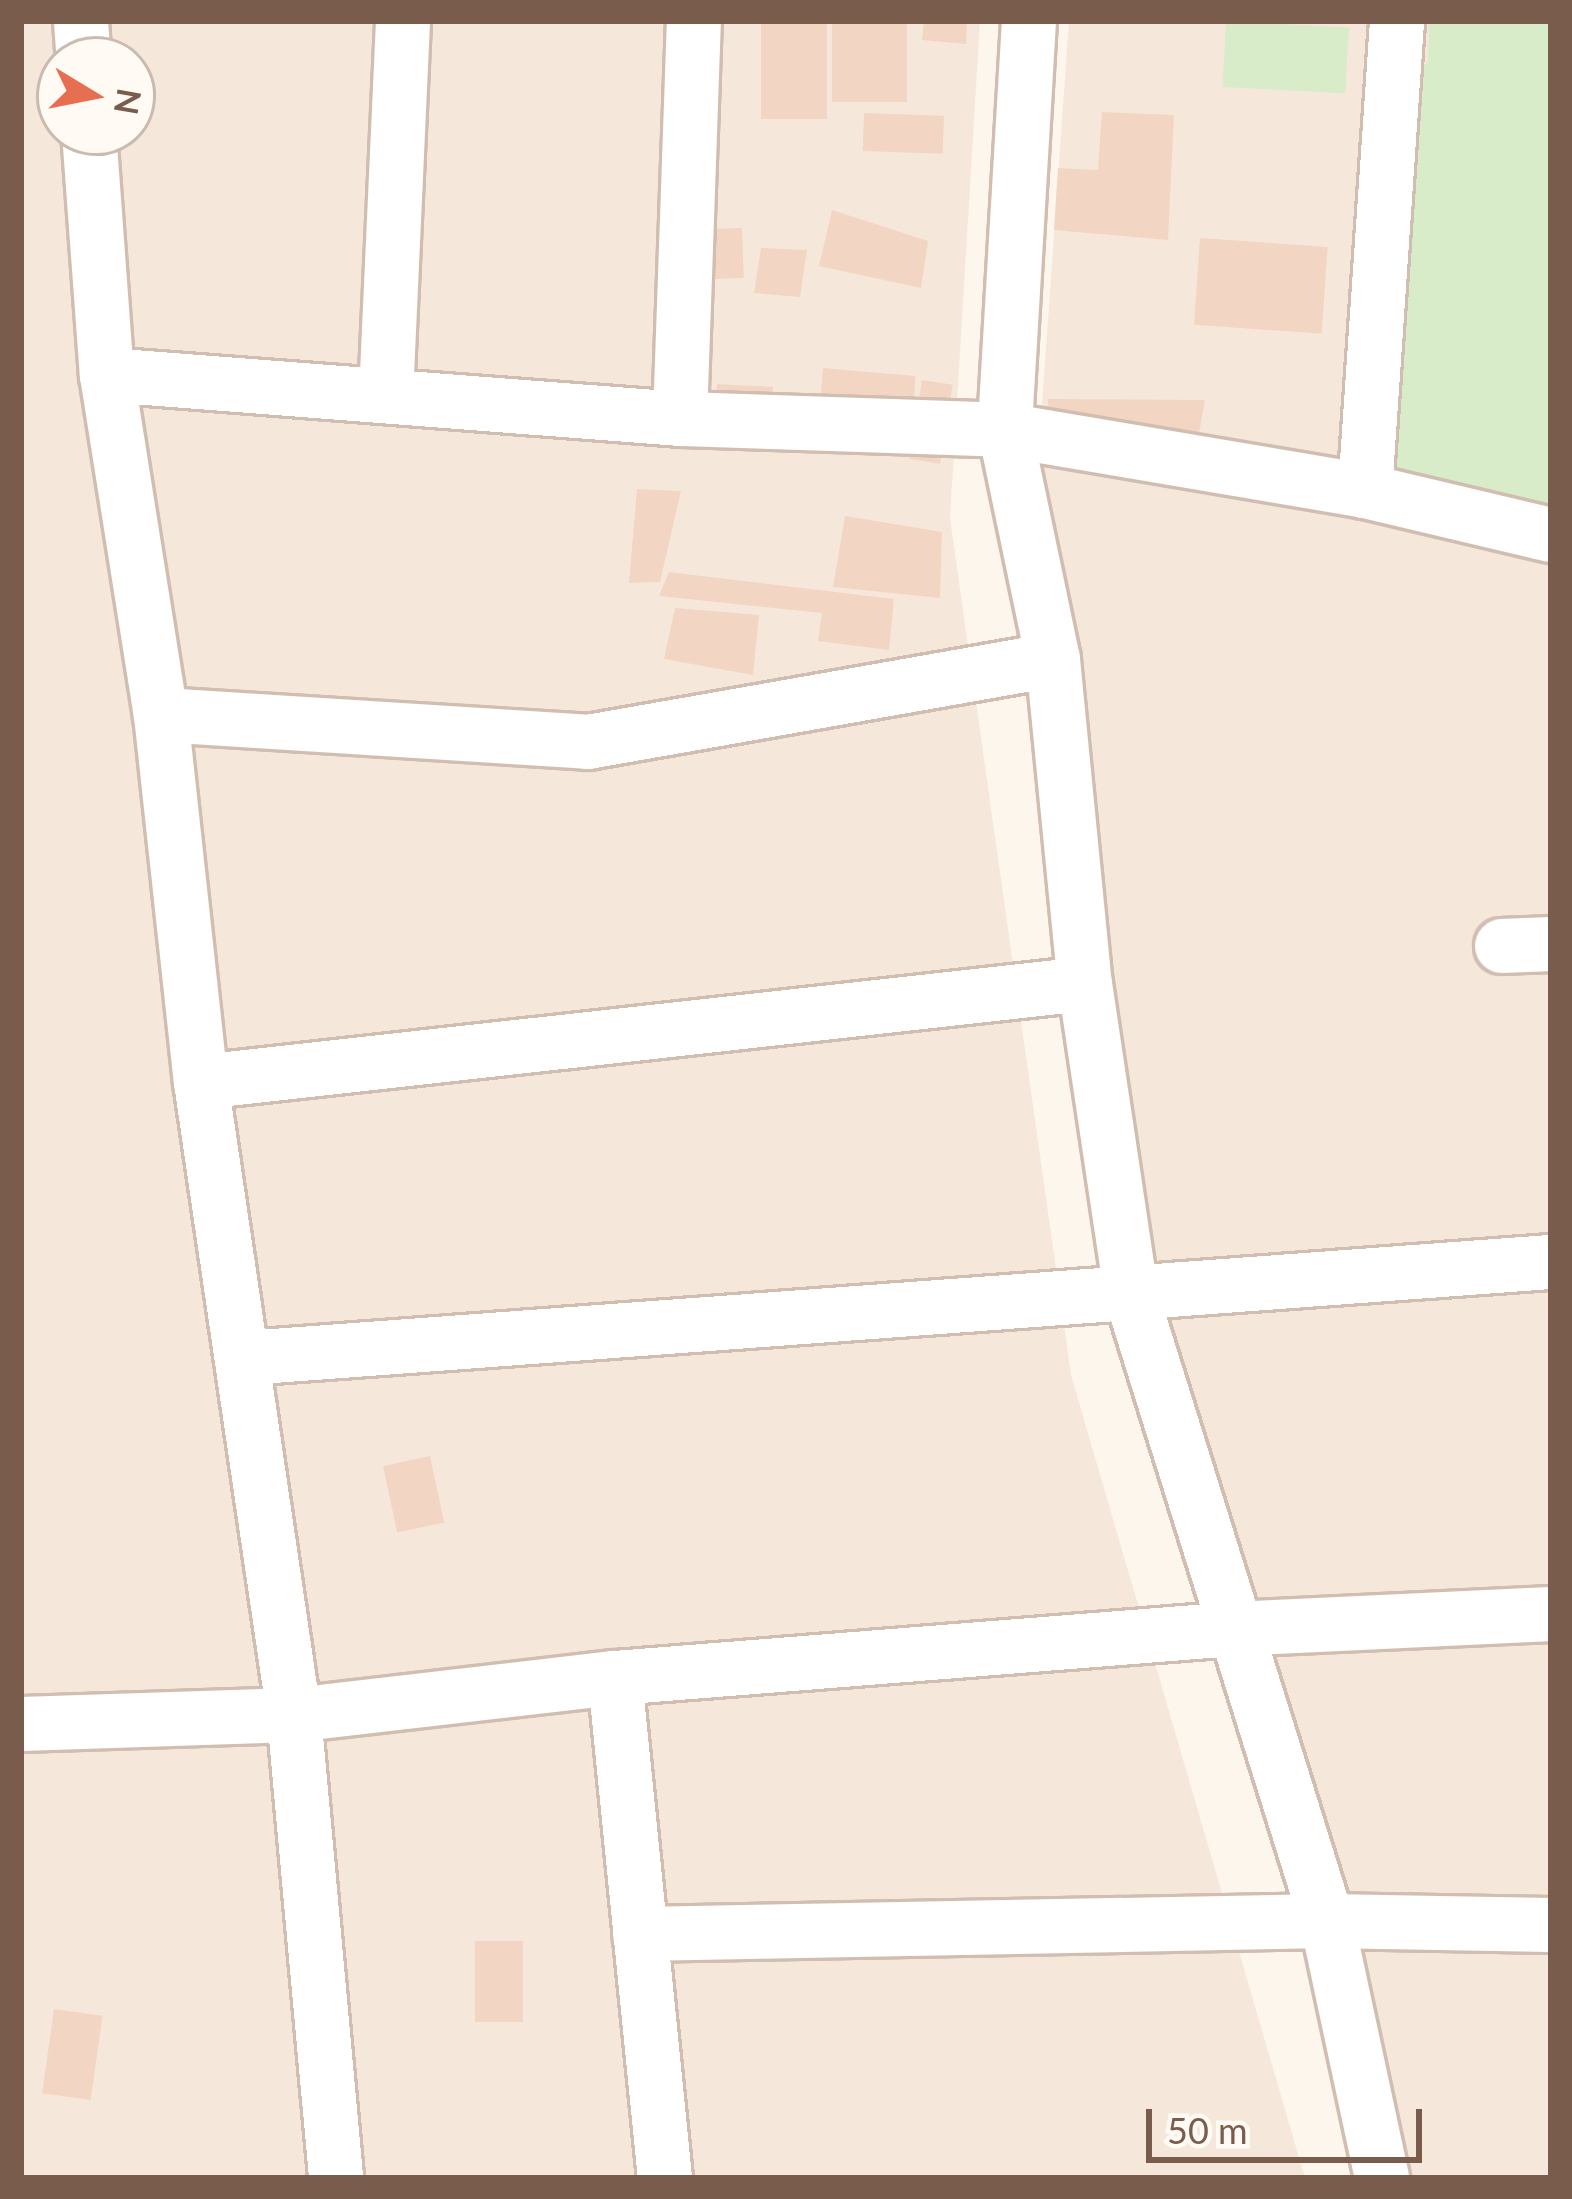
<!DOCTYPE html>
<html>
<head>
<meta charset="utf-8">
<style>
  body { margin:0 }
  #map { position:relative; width:1572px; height:2199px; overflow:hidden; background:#fdf6ec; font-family:Lato,sans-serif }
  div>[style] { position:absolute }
  .residential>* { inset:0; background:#f5e8da }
  .green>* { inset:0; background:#d8ecc9; transform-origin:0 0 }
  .building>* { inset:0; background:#f3d5c3; transform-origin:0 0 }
  .roads { filter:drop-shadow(3px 0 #d1beb0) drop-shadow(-3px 0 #d1beb0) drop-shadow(0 3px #d1beb0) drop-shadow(0 -3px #d1beb0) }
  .minor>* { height:54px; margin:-27px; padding:0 27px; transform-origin:27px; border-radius:27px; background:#fff }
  span { translate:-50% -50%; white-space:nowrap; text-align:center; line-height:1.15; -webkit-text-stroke:9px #fffaf3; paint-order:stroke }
  .frame { position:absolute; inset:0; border:24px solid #7a5c4d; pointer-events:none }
  .north { position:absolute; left:36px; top:36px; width:120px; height:120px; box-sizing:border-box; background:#fffaf3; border:3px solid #cabbb1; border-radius:50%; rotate:100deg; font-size:33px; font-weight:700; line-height:48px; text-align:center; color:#7a5c4d }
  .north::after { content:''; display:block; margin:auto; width:42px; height:54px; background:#e76f51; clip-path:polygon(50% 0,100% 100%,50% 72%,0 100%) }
  .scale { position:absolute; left:1146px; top:2109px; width:276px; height:54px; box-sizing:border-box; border:6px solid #7a5c4d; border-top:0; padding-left:15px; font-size:36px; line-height:42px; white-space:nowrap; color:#7a5c4d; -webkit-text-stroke:9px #fffaf3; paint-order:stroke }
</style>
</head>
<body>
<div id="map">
  <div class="residential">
    <div style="clip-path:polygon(evenodd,21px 21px,980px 21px,950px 518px,1071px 1375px,1305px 2178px,21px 2178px,21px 21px,60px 60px,132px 60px,132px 132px,60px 132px,60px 60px)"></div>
    <div style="clip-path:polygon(1069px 21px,1551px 21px,1551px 2178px,1407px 2178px,1169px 1363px,1034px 519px)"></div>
  </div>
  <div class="green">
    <div style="left:1226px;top:21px;width:123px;height:66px;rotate:3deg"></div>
    <div style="clip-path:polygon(1429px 21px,1551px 21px,1551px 524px,1389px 498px,1409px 63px,1428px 64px)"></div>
  </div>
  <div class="building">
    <div style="left:761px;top:21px;width:66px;height:98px"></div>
    <div style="left:832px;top:21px;width:75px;height:81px"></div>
    <div style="clip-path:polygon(924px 21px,967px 21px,966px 44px,922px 40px)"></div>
    <div style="clip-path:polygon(1102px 112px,1174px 115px,1168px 240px,1054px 230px,1058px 168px,1098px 170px)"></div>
    <div style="left:864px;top:113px;width:80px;height:38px;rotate:2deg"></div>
    <div style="clip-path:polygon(832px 210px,928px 241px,921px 288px,819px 266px)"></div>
    <div style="left:742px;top:228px;width:50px;height:43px;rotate:88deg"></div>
    <div style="left:1200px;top:238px;width:128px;height:87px;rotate:4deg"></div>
    <div style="clip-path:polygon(761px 248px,807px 250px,800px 297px,754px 293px)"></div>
    <div style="left:823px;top:368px;width:93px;height:50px;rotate:5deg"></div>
    <div style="left:922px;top:380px;width:31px;height:80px;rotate:9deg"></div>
    <div style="left:717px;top:384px;width:56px;height:52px;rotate:3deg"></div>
    <div style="clip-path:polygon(1048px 399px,1205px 400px,1192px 473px,1047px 465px)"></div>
    <div style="clip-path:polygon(637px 489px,681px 491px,660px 582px,629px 583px)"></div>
    <div style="clip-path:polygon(845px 516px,942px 532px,940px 598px,833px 587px)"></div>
    <div style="clip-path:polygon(669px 572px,894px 599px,889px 650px,818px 641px,822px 613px,659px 596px)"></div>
    <div style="clip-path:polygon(675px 608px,759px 615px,753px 675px,664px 659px)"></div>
    <div style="left:430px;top:1456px;width:68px;height:48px;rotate:78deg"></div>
    <div style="left:475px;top:1941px;width:48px;height:81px"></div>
    <div style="left:54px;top:2009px;width:49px;height:85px;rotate:8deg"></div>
  </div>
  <div class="roads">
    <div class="minor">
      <div style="left:81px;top:21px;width:39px;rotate:86deg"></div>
      <div style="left:1029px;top:21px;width:410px;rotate:93.4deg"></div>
      <div style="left:1005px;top:430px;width:235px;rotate:78.2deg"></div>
      <div style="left:1053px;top:660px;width:326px;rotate:84.4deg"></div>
      <div style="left:1085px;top:984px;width:317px;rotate:81.5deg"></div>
      <div style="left:1132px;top:1297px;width:654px;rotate:72.65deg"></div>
      <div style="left:1327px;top:1921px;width:263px;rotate:77.9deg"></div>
      <div style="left:89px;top:132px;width:244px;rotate:85.8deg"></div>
      <div style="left:107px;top:375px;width:344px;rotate:81deg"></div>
      <div style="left:161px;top:715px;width:369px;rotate:83.8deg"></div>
      <div style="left:201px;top:1082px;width:640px;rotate:81.64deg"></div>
      <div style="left:294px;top:1715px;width:465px;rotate:84.8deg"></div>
      <div style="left:107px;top:375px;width:575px;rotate:4.39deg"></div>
      <div style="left:680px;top:419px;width:325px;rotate:1.9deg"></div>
      <div style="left:1005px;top:430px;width:365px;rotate:9.6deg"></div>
      <div style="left:1365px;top:491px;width:191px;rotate:13.3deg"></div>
      <div style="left:386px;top:396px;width:375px;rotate:-87.4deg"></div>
      <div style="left:680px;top:419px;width:398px;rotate:-88deg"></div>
      <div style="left:1365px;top:491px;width:471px;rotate:-86.1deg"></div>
      <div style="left:161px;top:715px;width:428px;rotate:3.6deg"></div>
      <div style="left:588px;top:742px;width:472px;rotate:-10deg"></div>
      <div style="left:1502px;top:946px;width:49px;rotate:-2.3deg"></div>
      <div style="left:201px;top:1082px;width:889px;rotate:-6.33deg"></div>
      <div style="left:246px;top:1358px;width:1309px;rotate:-4.21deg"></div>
      <div style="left:615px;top:1678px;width:502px;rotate:84.29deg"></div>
      <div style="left:21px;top:1724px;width:273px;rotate:-1.9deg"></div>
      <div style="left:294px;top:1715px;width:323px;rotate:-6.6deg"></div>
      <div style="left:615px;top:1678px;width:620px;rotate:-4.53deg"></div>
      <div style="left:1233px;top:1629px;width:318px;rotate:-2.7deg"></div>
      <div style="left:640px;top:1934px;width:687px;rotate:-1.08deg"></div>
      <div style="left:1327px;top:1921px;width:224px;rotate:1deg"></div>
    </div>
  </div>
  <div class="frame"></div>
  <div class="north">N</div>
  <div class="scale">50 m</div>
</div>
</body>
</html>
